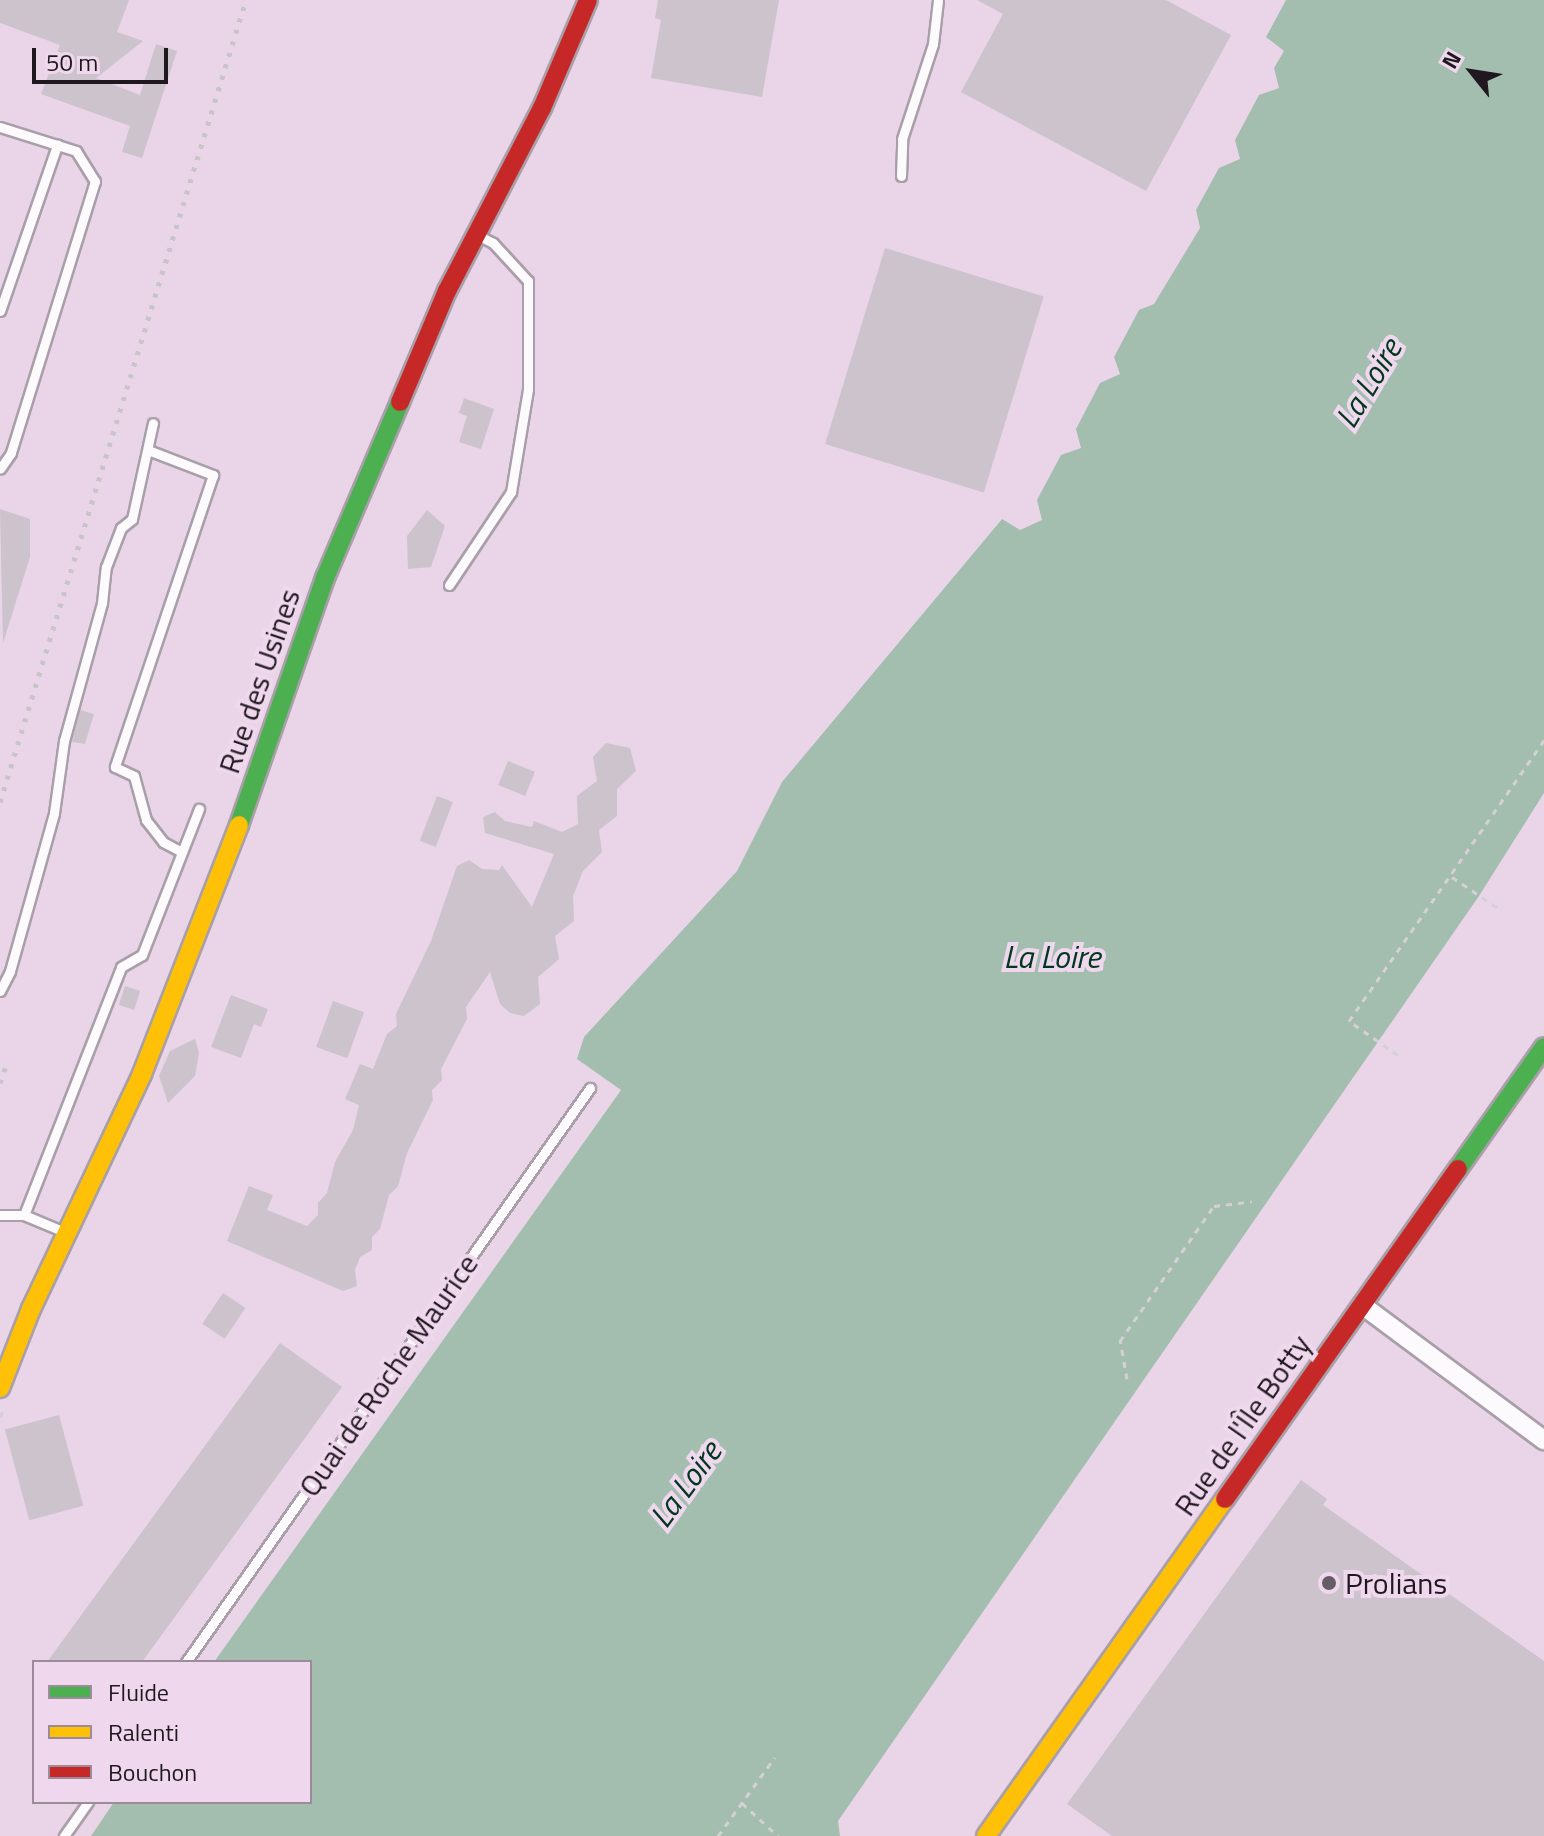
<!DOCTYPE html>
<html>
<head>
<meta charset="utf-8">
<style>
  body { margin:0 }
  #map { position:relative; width:1544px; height:1836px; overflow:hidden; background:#eadde9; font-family:"Titillium Web",sans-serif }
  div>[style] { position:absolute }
  .built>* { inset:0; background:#e9d4e8 }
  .water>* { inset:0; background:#a3beae }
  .building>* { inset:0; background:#ccc3cc; transform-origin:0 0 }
  .path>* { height:3px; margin-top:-1.5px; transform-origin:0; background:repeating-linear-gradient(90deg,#d5d0d4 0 6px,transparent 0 12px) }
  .roads { filter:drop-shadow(2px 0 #a89fa8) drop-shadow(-2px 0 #a89fa8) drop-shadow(0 2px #a89fa8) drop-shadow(0 -2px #a89fa8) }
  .lane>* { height:9px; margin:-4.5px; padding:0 4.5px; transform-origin:4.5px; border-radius:4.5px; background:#fcfafc }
  .street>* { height:18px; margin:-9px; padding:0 9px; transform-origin:9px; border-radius:9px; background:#fcfafc }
  .fast>* { height:18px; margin:-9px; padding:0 9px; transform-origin:9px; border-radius:9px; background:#4caf50 }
  .slow>* { height:18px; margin:-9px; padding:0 9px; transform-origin:9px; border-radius:9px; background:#ffc107 }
  .jam>* { height:18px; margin:-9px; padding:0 9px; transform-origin:9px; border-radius:9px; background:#c62828 }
  .rail>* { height:5px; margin-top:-2.5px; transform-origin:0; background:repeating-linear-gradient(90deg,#c8c4c8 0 4px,transparent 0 12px) }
  .dots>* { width:22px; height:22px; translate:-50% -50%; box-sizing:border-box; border:4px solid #efd8ed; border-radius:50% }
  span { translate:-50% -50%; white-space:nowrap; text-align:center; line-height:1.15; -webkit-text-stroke:8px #efd8ed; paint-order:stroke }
  .street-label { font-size:30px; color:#20181f }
  .poi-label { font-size:30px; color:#20181f }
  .left { translate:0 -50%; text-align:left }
  .water-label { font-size:32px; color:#00371d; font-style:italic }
  .legend { position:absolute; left:32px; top:1660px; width:280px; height:144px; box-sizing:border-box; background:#efd8ed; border:2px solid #9c8b9b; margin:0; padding:10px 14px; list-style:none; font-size:24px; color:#20181f }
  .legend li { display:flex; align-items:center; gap:16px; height:40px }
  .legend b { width:40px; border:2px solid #9c8b9b }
  .north { position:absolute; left:1432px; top:32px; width:80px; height:80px; -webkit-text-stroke:6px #efd8ed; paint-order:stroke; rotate:300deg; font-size:22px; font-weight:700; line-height:32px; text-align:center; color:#20181f }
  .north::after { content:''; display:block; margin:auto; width:28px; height:36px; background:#20181f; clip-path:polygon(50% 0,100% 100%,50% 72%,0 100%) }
  .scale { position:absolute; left:32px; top:48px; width:136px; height:36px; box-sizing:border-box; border:4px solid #20181f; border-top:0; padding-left:10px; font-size:24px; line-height:28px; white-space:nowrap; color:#20181f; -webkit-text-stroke:6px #efd8ed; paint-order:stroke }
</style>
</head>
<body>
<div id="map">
  <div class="built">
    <div style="clip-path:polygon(0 0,1286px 0,1266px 36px,1284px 51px,1280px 88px,1240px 159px,1196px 210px,1200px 228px,1154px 304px,1042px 520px,1020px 530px,1001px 519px,782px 782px,737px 871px,584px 1037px,577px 1059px,621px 1089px,214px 1662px,34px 1662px,34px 1802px,114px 1802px,91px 1836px,0 1836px)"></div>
    <div style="clip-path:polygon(1544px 793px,1544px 1836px,840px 1836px,838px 1821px,1479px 896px)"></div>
  </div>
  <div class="water">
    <div style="clip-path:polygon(1286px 0,1544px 0,1544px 793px,1479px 896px,838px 1821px,840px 1836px,91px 1836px,114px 1802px,310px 1802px,310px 1662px,214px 1662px,621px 1090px,577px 1059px,584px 1037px,737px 871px,782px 782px,1002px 519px,1020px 530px,1042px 520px,1037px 500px,1061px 455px,1081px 448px,1076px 429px,1100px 383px,1120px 374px,1114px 357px,1139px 310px,1154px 304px,1200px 228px,1196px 210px,1219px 168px,1240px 159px,1235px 140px,1259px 95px,1279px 88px,1274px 68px,1284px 51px,1266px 37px)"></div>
  </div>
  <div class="building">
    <div style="clip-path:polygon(0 0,129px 0,117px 32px,143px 41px,96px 78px,140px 95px,156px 44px,177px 51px,142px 158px,122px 152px,130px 126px,41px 94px,60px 45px,0 23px)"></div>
    <div style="clip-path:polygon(658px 0,779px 0,762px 97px,651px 78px,661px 20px,655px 18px)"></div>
    <div style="clip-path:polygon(977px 0,1166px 0,1231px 35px,1146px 191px,961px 92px,1003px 14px)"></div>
    <div style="left:885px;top:248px;width:166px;height:205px;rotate:17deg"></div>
    <div style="clip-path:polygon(464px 398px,494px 409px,481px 449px,459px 442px,467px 416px,459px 413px)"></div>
    <div style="clip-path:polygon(0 509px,30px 519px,30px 557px,3px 643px)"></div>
    <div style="clip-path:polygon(427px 510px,445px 526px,431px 567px,408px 569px,407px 536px)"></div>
    <div style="clip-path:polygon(80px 710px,94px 714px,85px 744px,72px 742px)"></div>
    <div style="clip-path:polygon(606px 743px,630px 748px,636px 771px,617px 789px,617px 816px,599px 830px,602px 852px,583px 871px,573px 896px,574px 921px,555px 936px,559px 959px,538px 977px,540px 1004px,524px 1016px,510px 1013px,500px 1004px,490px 972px,466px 1007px,467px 1019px,441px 1069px,442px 1080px,432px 1090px,433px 1100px,407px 1153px,398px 1186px,389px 1195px,380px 1229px,372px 1237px,372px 1250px,360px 1257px,355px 1270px,357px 1286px,343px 1291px,227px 1241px,249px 1186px,273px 1195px,267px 1210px,307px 1226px,318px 1215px,318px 1203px,327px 1193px,335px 1162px,353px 1130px,359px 1105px,345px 1099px,360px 1064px,373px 1069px,387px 1034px,397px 1026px,396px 1014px,431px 941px,457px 866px,469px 860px,482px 869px,499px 870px,502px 865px,532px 907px,554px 854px,485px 833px,483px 817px,495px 812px,505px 821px,532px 827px,534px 821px,562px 832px,578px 824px,577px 796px,597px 781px,593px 757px)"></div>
    <div style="left:508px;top:761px;width:29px;height:26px;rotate:22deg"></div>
    <div style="left:437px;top:796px;width:17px;height:48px;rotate:21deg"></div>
    <div style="left:125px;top:986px;width:16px;height:20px;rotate:18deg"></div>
    <div style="clip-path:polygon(231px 995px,268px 1009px,261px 1027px,254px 1024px,241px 1058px,211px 1047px)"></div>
    <div style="left:333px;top:1001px;width:33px;height:49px;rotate:20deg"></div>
    <div style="clip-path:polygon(195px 1039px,199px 1053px,195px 1076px,168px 1103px,159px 1076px,170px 1051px)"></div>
    <div style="left:223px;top:1293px;width:27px;height:37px;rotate:34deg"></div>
    <div style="clip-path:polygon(280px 1343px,342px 1387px,142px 1662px,47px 1662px)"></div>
    <div style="left:59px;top:1415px;width:94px;height:56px;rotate:75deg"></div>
    <div style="clip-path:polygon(1301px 1480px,1327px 1499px,1323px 1505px,1544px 1661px,1544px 1836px,1112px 1836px,1067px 1804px)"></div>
  </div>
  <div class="path">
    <div style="left:1452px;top:877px;width:55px;rotate:34deg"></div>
    <div style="left:1398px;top:1055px;width:60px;rotate:-145.2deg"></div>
    <div style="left:1349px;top:1021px;width:342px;rotate:-55.2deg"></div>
    <div style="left:1127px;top:1379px;width:39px;rotate:-100deg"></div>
    <div style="left:1120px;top:1341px;width:165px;rotate:-55.2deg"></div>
    <div style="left:1214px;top:1206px;width:38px;rotate:-7deg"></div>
    <div style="left:0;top:1417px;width:11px;rotate:-63deg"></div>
    <div style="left:742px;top:1803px;width:49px;rotate:42.5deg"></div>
    <div style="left:718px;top:1836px;width:97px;rotate:-54.2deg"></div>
  </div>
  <div class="roads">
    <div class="lane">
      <div style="left:0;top:127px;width:80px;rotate:17.5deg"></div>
      <div style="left:76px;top:151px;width:36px;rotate:58deg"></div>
      <div style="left:95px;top:181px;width:285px;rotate:107.2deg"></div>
      <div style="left:11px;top:453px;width:19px;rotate:125deg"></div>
      <div style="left:901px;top:176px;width:37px;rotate:-88deg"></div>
      <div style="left:902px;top:139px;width:100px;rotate:-71.9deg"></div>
      <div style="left:933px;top:44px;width:44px;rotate:-83.5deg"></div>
      <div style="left:0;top:311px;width:176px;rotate:-71deg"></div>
      <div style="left:148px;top:450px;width:70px;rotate:21deg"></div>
      <div style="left:213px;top:475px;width:308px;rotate:108.6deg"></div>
      <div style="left:115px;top:767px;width:21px;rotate:25deg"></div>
      <div style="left:134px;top:776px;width:46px;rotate:74.7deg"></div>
      <div style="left:146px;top:820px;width:28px;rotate:52deg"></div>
      <div style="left:163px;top:842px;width:21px;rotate:28deg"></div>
      <div style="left:449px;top:585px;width:112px;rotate:-56.3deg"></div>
      <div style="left:511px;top:492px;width:104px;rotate:-80.6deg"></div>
      <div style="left:528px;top:389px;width:108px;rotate:-90deg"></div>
      <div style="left:528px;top:281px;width:52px;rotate:-132.6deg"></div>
      <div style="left:493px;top:243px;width:18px;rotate:-153deg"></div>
      <div style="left:0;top:991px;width:22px;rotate:-63deg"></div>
      <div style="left:10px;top:971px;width:164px;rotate:-74.4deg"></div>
      <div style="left:54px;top:813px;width:73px;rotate:-82.1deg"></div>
      <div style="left:64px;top:741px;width:143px;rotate:-74.6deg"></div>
      <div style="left:102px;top:603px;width:36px;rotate:-84deg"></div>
      <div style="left:106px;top:567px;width:42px;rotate:-69deg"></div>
      <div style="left:121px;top:528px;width:14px;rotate:-39deg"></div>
      <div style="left:132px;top:519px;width:98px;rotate:-77.7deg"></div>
      <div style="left:0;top:1215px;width:24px"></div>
      <div style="left:24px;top:1215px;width:47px;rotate:22.7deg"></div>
      <div style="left:24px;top:1215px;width:266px;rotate:-68.6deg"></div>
      <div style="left:121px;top:967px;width:24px;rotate:-30deg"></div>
      <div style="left:142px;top:955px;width:157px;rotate:-68.7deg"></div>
      <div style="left:186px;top:1662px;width:702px;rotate:-54.86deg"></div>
      <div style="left:64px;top:1836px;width:42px;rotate:-54.8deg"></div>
    </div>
    <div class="street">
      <div style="left:1362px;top:1305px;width:227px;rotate:36.6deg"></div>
    </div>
    <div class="fast">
      <div style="left:239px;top:825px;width:262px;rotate:-70.8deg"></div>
      <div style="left:325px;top:578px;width:191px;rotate:-66.9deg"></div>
      <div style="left:1458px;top:1169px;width:149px;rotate:-54.8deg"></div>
    </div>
    <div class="slow">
      <div style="left:0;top:1388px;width:85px;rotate:-68.6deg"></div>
      <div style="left:31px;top:1309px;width:260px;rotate:-64.7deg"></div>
      <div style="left:142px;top:1074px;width:267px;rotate:-68.7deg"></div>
      <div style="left:986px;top:1836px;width:413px;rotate:-54.7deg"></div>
    </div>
    <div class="jam">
      <div style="left:400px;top:402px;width:121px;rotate:-67.1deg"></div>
      <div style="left:447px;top:291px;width:206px;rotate:-62.6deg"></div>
      <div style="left:542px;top:108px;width:117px;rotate:-66.9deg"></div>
      <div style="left:1225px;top:1499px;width:404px;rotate:-54.8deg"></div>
    </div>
  </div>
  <div class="rail">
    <div style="left:0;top:802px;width:839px;rotate:-72.95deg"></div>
    <div style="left:0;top:1083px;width:18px;rotate:-71deg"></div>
  </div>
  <div class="dots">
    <div style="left:1329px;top:1583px;background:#675d66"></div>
  </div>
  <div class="street-label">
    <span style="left:259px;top:681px;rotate:-71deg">Rue des Usines</span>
    <span style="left:388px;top:1375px;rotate:-55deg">Quai de Roche Maurice</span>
    <span style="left:1242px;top:1425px;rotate:-55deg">Rue de l'Île Botty</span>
  </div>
  <div class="poi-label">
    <span class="left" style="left:1345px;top:1583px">Prolians</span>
  </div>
  <div class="water-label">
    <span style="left:1368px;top:383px;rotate:-59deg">La Loire</span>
    <span style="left:1052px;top:956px">La Loire</span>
    <span style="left:685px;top:1484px;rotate:-54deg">La Loire</span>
  </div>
  <ul class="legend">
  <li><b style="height:10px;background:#4caf50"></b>Fluide</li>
  <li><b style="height:10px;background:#ffc107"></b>Ralenti</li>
  <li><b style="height:10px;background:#c62828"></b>Bouchon</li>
  </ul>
  <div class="north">N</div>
  <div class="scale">50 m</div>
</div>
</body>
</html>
